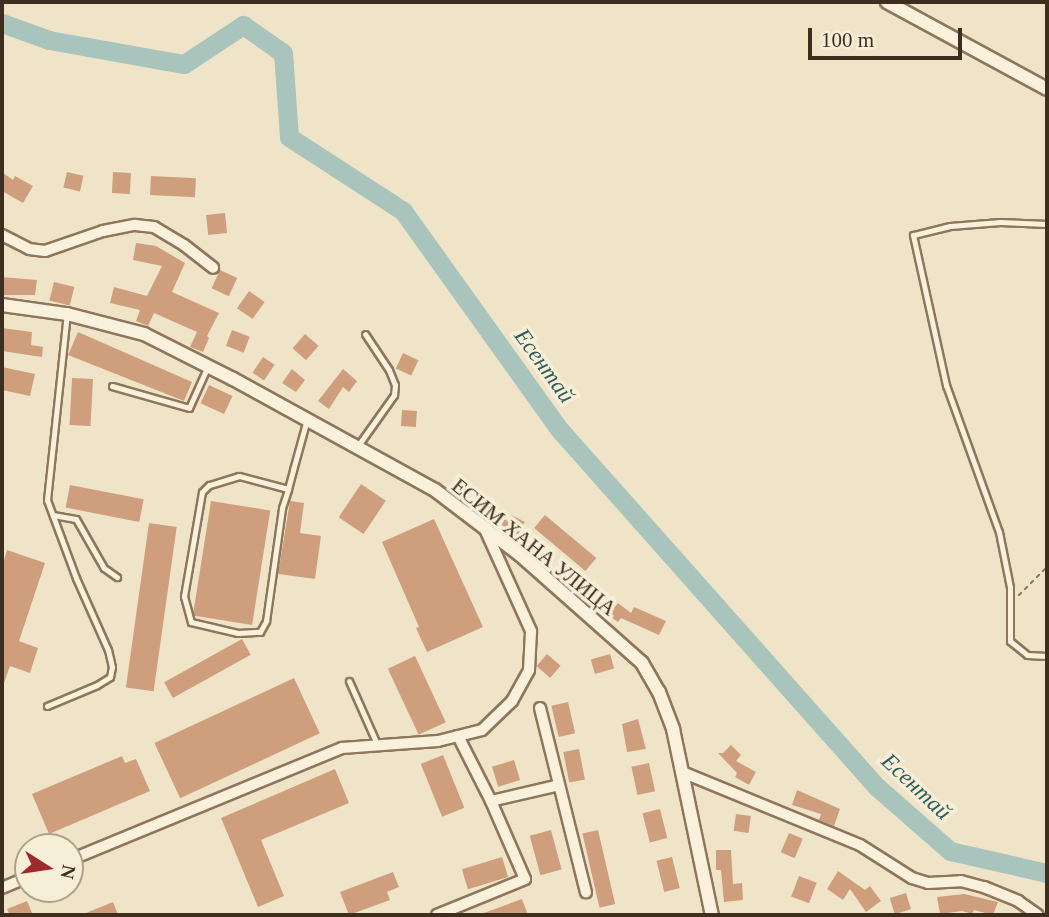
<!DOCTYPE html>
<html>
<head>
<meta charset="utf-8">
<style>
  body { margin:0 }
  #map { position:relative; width:1049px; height:917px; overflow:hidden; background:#f0e4c8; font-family:"Times New Roman",serif }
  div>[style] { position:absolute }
  .river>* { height:19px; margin:-9.5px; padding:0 9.5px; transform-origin:9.5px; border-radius:9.5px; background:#a9c4bc }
  .building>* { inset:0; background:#cf9f7d; transform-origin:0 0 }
  .path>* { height:2px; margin-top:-1px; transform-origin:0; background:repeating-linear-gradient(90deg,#8d765c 0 5px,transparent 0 8.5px) }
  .roads { filter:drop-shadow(2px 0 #8d765c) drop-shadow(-2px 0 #8d765c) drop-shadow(0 2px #8d765c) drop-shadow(0 -2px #8d765c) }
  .service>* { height:5px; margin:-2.5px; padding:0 2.5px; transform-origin:2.5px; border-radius:2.5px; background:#faf1dc }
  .minor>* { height:10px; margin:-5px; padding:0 5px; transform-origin:5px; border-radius:5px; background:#faf1dc }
  .tertiary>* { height:12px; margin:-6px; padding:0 6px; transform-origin:6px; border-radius:6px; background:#faf1dc }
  span { translate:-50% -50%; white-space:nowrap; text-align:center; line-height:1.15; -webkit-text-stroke:7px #f7eed8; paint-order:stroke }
  .street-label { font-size:21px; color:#3d2e20 }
  .water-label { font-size:23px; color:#2f5d5a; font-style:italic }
  .frame { position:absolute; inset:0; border:4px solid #3d2e20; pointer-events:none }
  .north { position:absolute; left:14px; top:833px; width:70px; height:70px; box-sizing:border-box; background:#f7eed8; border:2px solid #ada18e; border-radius:50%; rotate:102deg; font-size:19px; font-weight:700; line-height:28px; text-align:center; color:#3d2e20 }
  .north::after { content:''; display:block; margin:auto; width:24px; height:32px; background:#9e2a2b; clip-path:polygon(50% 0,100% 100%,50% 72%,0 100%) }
  .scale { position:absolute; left:808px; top:28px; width:154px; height:32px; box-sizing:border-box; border:4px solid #3d2e20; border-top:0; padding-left:9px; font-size:21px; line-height:24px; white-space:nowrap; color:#3d2e20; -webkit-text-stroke:5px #f7eed8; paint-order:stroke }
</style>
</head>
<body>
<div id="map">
  <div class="river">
    <div style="left:2px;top:23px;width:50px;rotate:19.9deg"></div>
    <div style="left:49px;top:40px;width:137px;rotate:10.1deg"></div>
    <div style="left:184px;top:64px;width:71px;rotate:-33.5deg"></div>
    <div style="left:243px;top:25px;width:49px;rotate:35deg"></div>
    <div style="left:283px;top:53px;width:84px;rotate:85.9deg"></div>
    <div style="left:289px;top:137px;width:136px;rotate:33deg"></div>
    <div style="left:403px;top:211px;width:268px;rotate:54.4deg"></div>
    <div style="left:559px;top:429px;width:479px;rotate:48.4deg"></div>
    <div style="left:877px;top:787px;width:97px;rotate:41.2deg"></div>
    <div style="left:950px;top:851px;width:99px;rotate:12.8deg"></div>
  </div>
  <div class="building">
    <div style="clip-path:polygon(2px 172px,13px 180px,15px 176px,33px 186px,23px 203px,2px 191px)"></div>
    <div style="left:67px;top:172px;width:17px;height:16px;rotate:13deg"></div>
    <div style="left:113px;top:172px;width:18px;height:21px;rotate:3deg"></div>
    <div style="left:151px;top:176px;width:45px;height:19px;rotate:3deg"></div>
    <div style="left:225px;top:213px;width:20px;height:19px;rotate:84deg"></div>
    <div style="clip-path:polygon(136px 243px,156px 246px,185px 263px,172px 292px,219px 313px,207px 336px,209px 338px,203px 352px,190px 347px,197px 332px,154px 313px,148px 326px,136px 321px,140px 310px,110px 303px,114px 287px,147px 296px,162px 266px,133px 260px)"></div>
    <div style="left:220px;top:270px;width:19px;height:20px;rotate:25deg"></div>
    <div style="clip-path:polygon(2px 277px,37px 280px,35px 295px,2px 295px)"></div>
    <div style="left:54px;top:282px;width:21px;height:19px;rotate:14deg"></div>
    <div style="left:249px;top:291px;width:19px;height:21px;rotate:35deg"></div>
    <div style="clip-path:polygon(2px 328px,32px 332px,31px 345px,43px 347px,42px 357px,2px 351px)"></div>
    <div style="left:232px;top:330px;width:19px;height:17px;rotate:21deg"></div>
    <div style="clip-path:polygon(78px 332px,192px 382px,184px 401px,68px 355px)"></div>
    <div style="left:305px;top:334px;width:18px;height:19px;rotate:41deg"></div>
    <div style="left:403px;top:353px;width:17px;height:17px;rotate:25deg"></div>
    <div style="left:263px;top:357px;width:14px;height:19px;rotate:34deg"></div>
    <div style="clip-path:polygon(2px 367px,35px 374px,30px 396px,2px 390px)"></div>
    <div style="clip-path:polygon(292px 369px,305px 380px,296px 392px,282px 383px)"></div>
    <div style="clip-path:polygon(343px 369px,357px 381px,349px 392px,343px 387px,329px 409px,318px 401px)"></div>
    <div style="left:72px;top:378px;width:21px;height:47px;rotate:3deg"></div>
    <div style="left:209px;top:385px;width:26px;height:20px;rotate:25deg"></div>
    <div style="left:402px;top:410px;width:15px;height:16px;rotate:4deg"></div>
    <div style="left:361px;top:484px;width:30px;height:40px;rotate:34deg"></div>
    <div style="left:70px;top:485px;width:75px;height:23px;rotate:11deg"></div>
    <div style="left:211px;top:501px;width:60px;height:116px;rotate:9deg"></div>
    <div style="clip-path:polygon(290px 501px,304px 503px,300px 533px,321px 536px,315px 579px,278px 574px)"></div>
    <div style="left:508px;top:513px;width:19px;height:15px;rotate:28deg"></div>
    <div style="left:545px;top:515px;width:67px;height:17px;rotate:40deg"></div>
    <div style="clip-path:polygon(434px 519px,483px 627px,427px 652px,416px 628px,419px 627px,382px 542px)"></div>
    <div style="left:149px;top:523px;width:28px;height:166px;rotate:8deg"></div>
    <div style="clip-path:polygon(7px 550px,45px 563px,19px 641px,38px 648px,30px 673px,10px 666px,3px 686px,2px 567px)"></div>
    <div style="clip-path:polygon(618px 603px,631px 613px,634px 607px,666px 621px,659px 635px,621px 618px,618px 622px,608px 615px)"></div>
    <div style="left:242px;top:639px;width:18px;height:89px;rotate:61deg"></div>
    <div style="left:547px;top:654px;width:18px;height:16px;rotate:41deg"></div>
    <div style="left:610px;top:654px;width:15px;height:20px;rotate:74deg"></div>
    <div style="left:415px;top:656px;width:73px;height:30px;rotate:65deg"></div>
    <div style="left:294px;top:678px;width:61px;height:154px;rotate:65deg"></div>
    <div style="left:568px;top:702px;width:32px;height:17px;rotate:77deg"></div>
    <div style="clip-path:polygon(638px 719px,646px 749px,627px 752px,622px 724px)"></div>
    <div style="clip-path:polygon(731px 745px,741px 755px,736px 761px,756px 772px,749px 785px,735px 777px,737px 773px,718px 753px,723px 753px)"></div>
    <div style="left:579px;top:749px;width:31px;height:16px;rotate:79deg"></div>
    <div style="left:443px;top:755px;width:57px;height:24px;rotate:68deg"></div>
    <div style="clip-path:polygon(122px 756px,125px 763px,136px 759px,150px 791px,49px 834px,32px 794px)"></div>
    <div style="left:514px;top:760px;width:21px;height:23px;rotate:73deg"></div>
    <div style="left:649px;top:763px;width:29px;height:18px;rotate:78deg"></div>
    <div style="clip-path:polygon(335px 769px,349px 803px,261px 840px,284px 896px,258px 907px,221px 818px)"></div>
    <div style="clip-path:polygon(797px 790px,840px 809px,834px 826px,819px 820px,821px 814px,792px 805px)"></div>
    <div style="left:660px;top:809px;width:30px;height:18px;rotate:76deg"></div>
    <div style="left:736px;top:814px;width:15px;height:17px;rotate:8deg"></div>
    <div style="left:551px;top:830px;width:41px;height:22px;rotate:75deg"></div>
    <div style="left:598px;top:830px;width:76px;height:16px;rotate:77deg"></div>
    <div style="left:789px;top:833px;width:15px;height:21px;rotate:23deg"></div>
    <div style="clip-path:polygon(716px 850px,731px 850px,733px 884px,742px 883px,743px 900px,724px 902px,721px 870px,716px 870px)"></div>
    <div style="left:502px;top:857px;width:21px;height:42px;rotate:73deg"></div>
    <div style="left:672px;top:857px;width:32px;height:16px;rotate:76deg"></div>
    <div style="clip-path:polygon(838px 871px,865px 890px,870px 886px,881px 901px,866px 912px,850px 889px,843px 900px,827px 889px)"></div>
    <div style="clip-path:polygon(393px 872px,399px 887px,387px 892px,390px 900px,349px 915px,340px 892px)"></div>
    <div style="left:799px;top:876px;width:19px;height:22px;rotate:21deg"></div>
    <div style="left:906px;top:893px;width:17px;height:17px;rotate:73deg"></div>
    <div style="clip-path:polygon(964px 894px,998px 902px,993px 915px,974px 910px,972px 914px,962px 911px,940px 914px,937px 897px)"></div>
    <div style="clip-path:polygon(522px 899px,528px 915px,481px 915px,481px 914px)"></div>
    <div style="clip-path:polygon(27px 901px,33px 915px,10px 915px,7px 909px)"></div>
    <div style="clip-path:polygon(113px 902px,118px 915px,81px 915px)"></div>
  </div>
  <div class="path">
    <div style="left:1018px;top:596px;width:41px;rotate:-45deg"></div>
  </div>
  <div class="roads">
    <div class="service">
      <div style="left:1047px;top:224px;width:47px;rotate:-177.6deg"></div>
      <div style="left:1000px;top:222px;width:50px;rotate:175.4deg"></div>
      <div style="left:950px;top:226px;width:38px;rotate:166deg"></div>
      <div style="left:913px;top:235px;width:154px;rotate:77.6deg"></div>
      <div style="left:946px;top:385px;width:156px;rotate:70.2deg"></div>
      <div style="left:999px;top:532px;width:56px;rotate:78.7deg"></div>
      <div style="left:1010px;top:587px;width:54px;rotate:90deg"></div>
      <div style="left:1010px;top:641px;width:22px;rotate:39deg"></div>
      <div style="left:1027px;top:655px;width:20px;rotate:3deg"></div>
      <div style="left:112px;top:386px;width:80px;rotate:15.9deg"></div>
      <div style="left:189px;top:408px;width:46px;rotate:-65.7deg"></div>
      <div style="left:357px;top:447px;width:64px;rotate:-54.6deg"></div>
      <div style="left:394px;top:395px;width:10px;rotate:-84deg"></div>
      <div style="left:395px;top:385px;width:16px;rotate:-112deg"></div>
      <div style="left:389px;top:370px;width:43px;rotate:-123.7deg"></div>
      <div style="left:288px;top:489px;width:51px;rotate:-165.1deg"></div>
      <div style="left:239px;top:476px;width:31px;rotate:163deg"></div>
      <div style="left:209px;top:485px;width:10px;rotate:135deg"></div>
      <div style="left:202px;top:492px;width:106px;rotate:99.8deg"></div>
      <div style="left:184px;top:596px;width:27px;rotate:75deg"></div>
      <div style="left:191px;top:622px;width:48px;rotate:13.2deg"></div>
      <div style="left:238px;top:633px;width:22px;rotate:-3deg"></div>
      <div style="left:260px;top:632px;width:13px;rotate:-61deg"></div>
      <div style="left:266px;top:621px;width:114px;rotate:-81.9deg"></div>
      <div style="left:282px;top:508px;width:20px;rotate:-72deg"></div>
      <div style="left:288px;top:489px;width:20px;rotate:-75deg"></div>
      <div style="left:293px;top:470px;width:53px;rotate:-74.6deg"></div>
      <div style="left:53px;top:515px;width:23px;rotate:10deg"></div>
      <div style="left:76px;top:519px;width:56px;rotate:60.3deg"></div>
      <div style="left:104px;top:568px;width:16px;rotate:35deg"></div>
      <div style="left:349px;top:681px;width:71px;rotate:66deg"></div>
      <div style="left:47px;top:706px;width:54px;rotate:-22.8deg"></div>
      <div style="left:97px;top:685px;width:15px;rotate:-32deg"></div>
      <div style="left:110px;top:677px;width:10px;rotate:-79deg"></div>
      <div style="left:112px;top:667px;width:17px;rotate:-103deg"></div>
      <div style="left:108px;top:650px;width:79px;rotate:-114deg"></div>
      <div style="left:76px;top:578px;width:83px;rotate:-110.4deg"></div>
      <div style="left:47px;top:500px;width:187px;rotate:-83.9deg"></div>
    </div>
    <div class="minor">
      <div style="left:2px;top:235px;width:30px;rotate:27deg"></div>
      <div style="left:29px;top:249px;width:16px;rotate:7deg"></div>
      <div style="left:45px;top:251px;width:61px;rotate:-19deg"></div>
      <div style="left:103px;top:231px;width:33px;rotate:-11deg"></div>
      <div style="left:135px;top:225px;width:19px;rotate:6deg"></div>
      <div style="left:154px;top:227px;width:35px;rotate:31deg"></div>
      <div style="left:184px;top:245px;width:37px;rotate:38deg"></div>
      <div style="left:540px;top:708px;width:190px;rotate:76deg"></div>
      <div style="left:682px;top:772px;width:192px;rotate:22.3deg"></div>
      <div style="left:860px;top:845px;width:62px;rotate:32.4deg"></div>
      <div style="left:912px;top:878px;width:17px;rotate:17deg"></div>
      <div style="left:928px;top:883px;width:33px;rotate:-3deg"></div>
      <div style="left:961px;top:881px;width:24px;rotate:15deg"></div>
      <div style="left:984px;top:887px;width:37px;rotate:22deg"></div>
      <div style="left:1018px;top:901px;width:24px;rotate:35deg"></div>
      <div style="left:491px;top:801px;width:70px;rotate:-13.2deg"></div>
      <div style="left:70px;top:860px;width:294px;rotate:-22.4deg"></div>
      <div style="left:342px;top:748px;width:96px;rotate:-4.2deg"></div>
      <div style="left:438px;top:741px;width:45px;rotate:-14deg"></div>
      <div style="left:482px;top:730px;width:42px;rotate:-44deg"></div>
      <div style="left:512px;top:701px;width:35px;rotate:-61deg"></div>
      <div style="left:529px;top:670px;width:39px;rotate:-87deg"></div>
      <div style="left:531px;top:631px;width:112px;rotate:-114.3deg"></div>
      <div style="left:2px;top:888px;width:28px;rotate:-23deg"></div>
      <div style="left:437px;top:915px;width:95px;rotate:-22.2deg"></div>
      <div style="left:525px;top:879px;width:85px;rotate:-113.6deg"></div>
      <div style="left:491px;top:801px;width:73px;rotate:-116.9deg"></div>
    </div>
    <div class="tertiary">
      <div style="left:887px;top:2px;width:182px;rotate:28.5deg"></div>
      <div style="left:2px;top:305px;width:66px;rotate:7.9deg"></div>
      <div style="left:67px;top:314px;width:80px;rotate:14.6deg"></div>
      <div style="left:144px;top:334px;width:100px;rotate:26.8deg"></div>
      <div style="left:233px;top:379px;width:230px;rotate:28.8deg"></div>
      <div style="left:435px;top:490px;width:106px;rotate:37.3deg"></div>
      <div style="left:519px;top:554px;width:164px;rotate:41.5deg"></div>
      <div style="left:642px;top:663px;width:34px;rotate:60deg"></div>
      <div style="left:659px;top:692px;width:40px;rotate:69deg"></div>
      <div style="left:673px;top:729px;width:190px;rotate:78.2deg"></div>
    </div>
  </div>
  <div class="street-label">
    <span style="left:534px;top:547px;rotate:39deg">ЕСИМ ХАНА УЛИЦА</span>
  </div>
  <div class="water-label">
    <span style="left:544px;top:366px;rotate:54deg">Есентай</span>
    <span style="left:916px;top:787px;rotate:43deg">Есентай</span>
  </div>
  <div class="frame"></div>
  <div class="north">N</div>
  <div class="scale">100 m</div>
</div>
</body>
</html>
